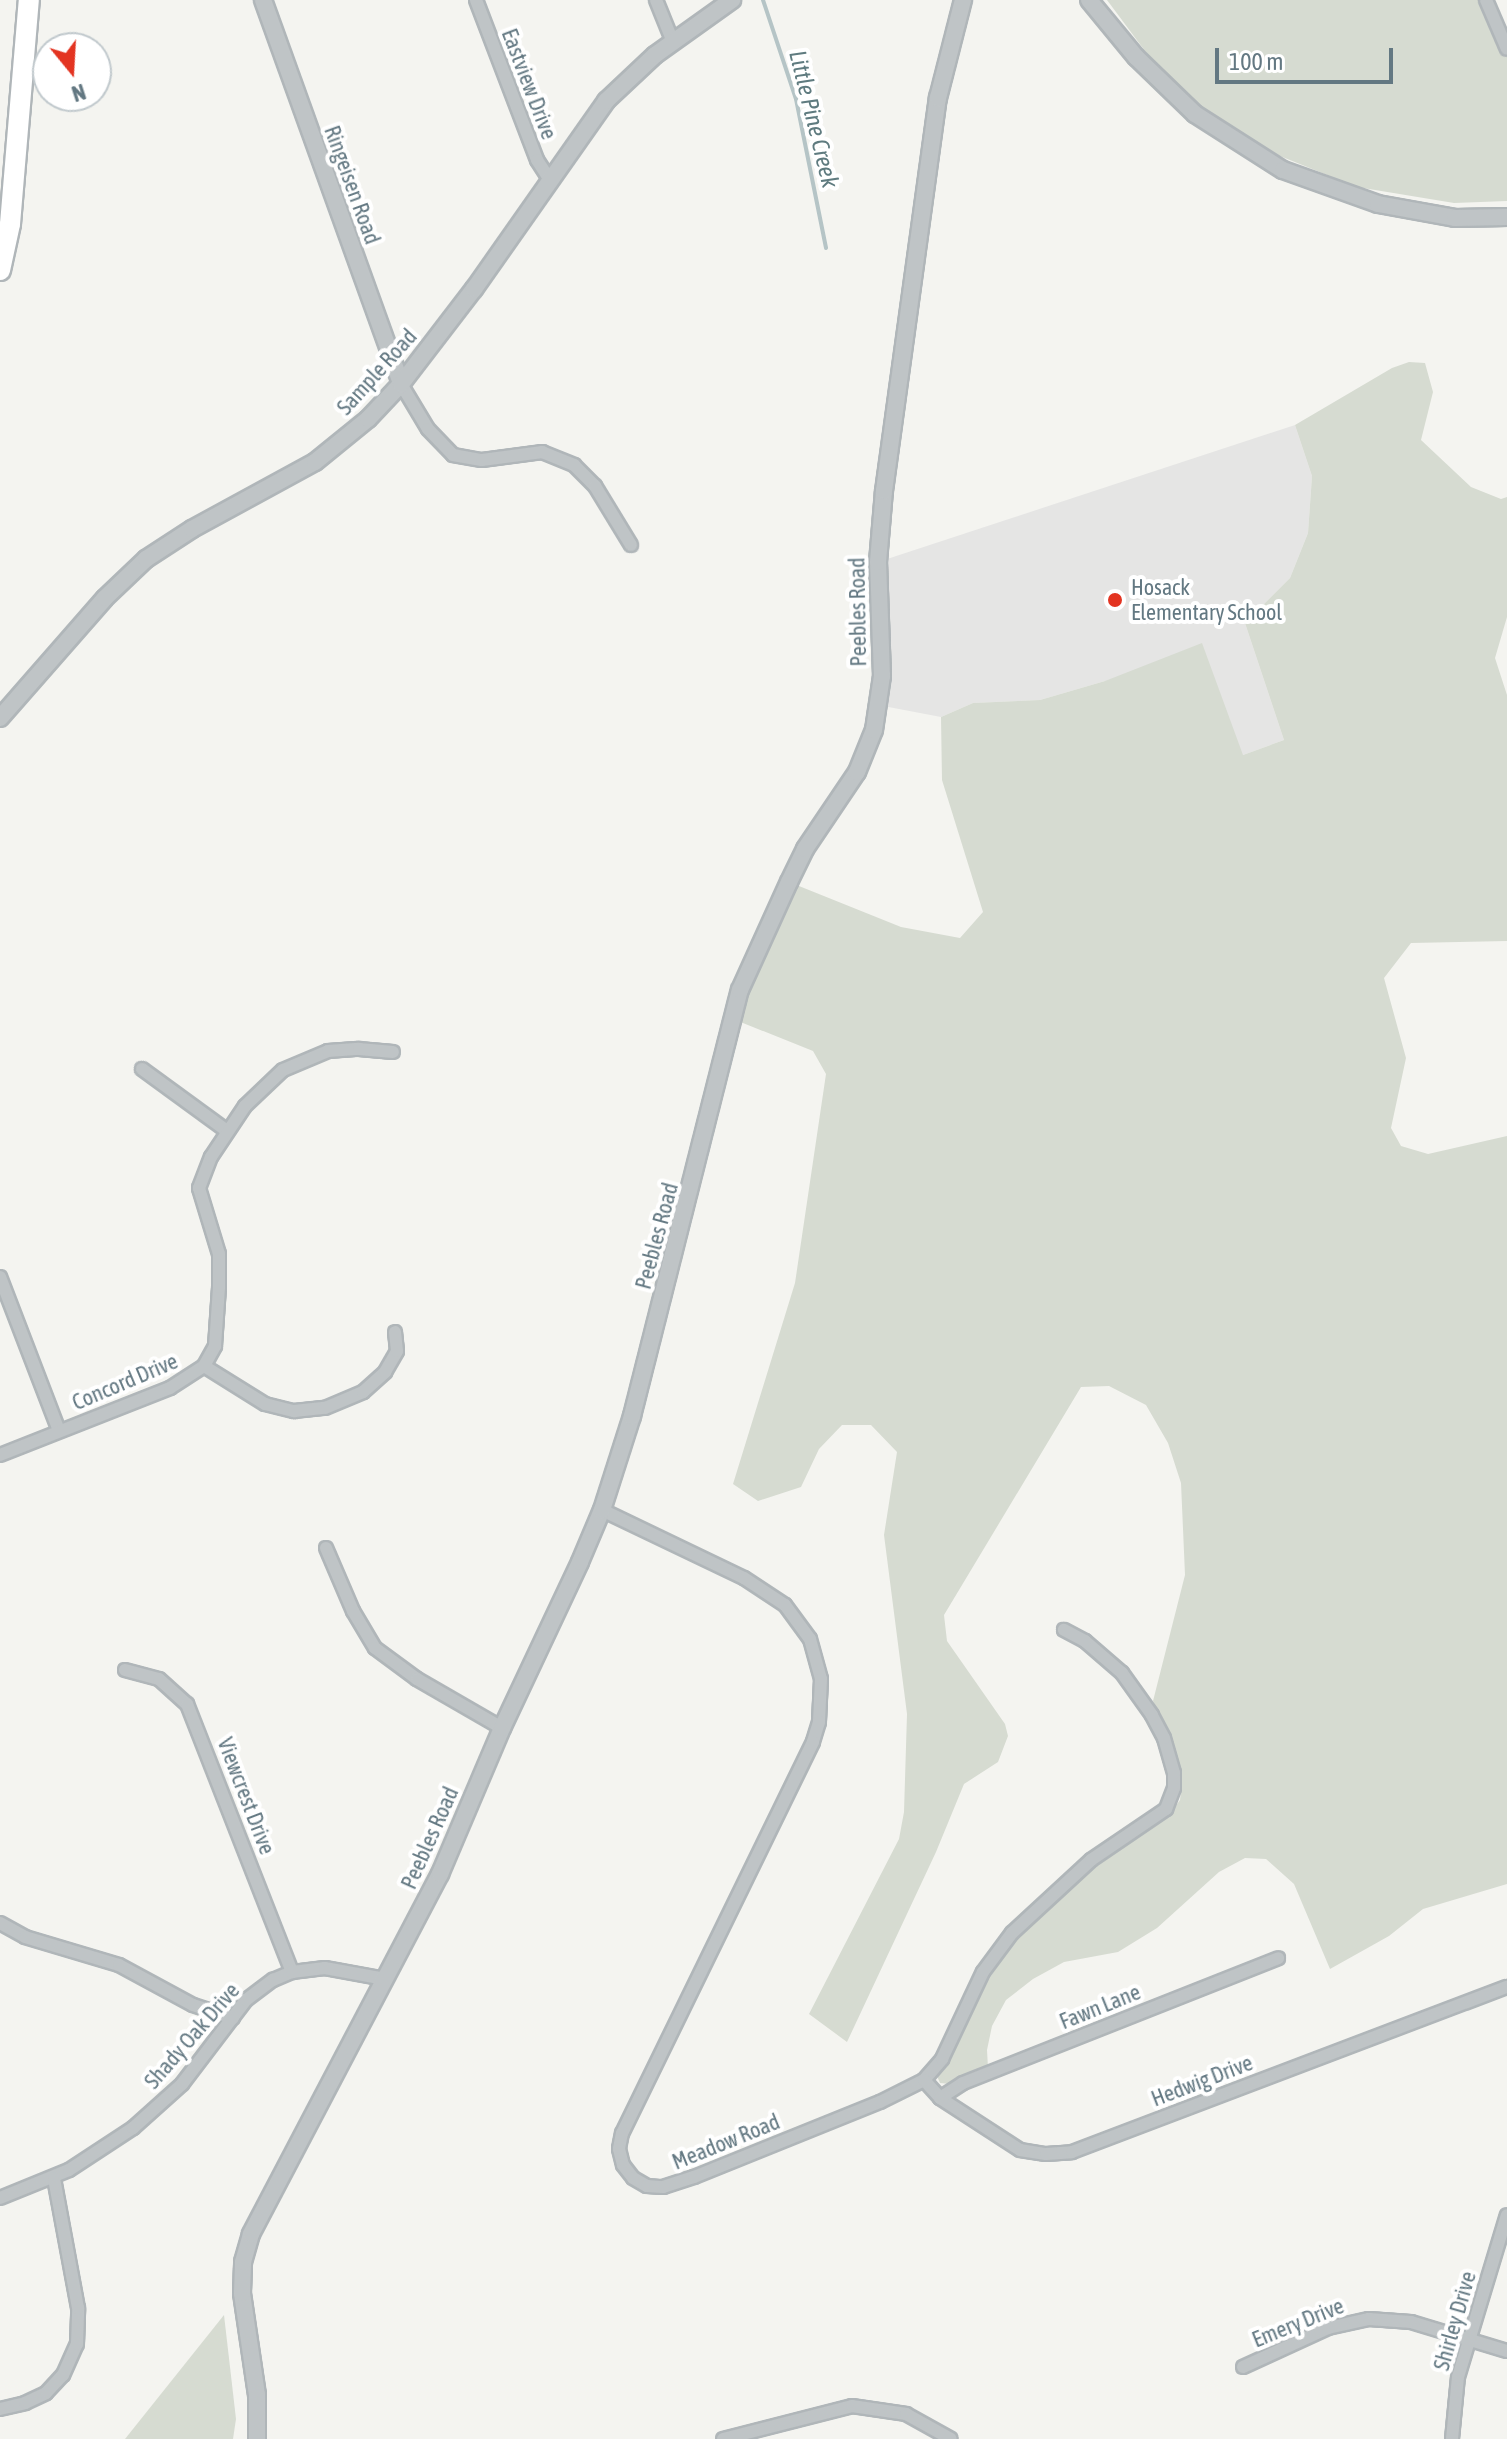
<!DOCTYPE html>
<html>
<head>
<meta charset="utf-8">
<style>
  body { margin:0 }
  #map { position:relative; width:1507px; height:2439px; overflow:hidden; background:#f4f4f0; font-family:"Asap Condensed",sans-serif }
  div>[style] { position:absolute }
  .built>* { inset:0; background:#e5e5e4 }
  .green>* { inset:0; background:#d6dbd1 }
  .stream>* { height:4px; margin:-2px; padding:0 2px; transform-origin:2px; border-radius:2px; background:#b5c4c6 }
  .roads { filter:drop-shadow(2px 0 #b0b6b9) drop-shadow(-2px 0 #b0b6b9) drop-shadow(0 2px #b0b6b9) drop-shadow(0 -2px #b0b6b9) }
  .minor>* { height:12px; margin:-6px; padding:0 6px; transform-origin:6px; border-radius:6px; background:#bfc4c6 }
  .tertiary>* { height:16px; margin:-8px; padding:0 8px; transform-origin:8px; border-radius:8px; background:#bfc4c6 }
  .primary>* { height:20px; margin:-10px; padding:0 10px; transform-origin:10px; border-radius:10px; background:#fff }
  .dots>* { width:22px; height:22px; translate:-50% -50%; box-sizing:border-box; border:4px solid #fff; border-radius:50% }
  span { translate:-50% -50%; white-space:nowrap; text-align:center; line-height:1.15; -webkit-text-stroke:8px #fff; paint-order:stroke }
  .street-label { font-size:22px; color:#637882 }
  .poi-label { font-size:22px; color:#637882 }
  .left { translate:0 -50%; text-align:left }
  .water-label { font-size:24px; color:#5f7b7f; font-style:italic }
  .north { position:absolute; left:32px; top:32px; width:80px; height:80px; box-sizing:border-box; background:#fff; border:2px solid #c1c9cd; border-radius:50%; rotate:162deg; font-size:22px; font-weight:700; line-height:32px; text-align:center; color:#637882 }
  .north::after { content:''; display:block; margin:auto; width:28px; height:36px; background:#e33421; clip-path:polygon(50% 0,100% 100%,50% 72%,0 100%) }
  .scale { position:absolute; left:1215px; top:48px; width:178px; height:36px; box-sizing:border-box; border:4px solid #637882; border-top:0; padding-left:10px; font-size:24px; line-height:28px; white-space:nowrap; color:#637882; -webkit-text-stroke:6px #fff; paint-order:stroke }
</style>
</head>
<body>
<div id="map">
  <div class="built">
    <div style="clip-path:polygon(1295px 425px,1312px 476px,1308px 533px,1290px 578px,1245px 623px,1284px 740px,1243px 755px,1105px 681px,1040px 700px,973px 703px,941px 717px,878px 705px,878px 562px)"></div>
  </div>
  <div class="green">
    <div style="clip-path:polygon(1107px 0,1486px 0,1507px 49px,1507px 201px,1454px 203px,1357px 187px,1270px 152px,1199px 106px,1148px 55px)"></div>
    <div style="clip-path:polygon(1409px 362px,1425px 363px,1433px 392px,1421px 440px,1471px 487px,1501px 499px,1507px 497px,1507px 617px,1495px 658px,1507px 695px,1507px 941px,1411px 943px,1384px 978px,1406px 1058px,1391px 1128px,1401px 1146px,1428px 1154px,1507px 1136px,1507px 1884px,1423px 1909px,1389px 1936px,1330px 1969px,1294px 1884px,1266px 1859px,1245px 1858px,1219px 1872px,1157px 1928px,1118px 1952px,1064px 1962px,1033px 1979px,1006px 2000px,992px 2026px,987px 2050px,988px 2068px,950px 2084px,940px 2083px,937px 2076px,954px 2049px,983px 1987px,1020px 1934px,1091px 1870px,1168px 1817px,1180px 1800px,1182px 1782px,1175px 1748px,1153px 1701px,1185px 1575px,1181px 1483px,1168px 1443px,1146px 1405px,1109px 1386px,1081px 1387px,944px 1615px,947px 1641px,1005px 1724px,1008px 1736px,998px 1762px,964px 1784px,936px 1852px,847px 2042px,809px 2014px,899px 1839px,904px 1812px,907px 1714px,884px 1535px,897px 1452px,871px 1425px,842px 1425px,819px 1449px,801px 1487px,758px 1501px,733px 1484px,795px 1283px,826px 1074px,813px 1051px,738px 1021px,794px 884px,901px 927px,960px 938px,983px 912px,942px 780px,941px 717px,973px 703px,1040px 700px,1105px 681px,1202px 643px,1243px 755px,1284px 740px,1245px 623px,1290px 578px,1308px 533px,1312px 476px,1295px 425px,1392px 368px)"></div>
    <div style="clip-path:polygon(224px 2315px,236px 2419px,233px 2439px,125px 2439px)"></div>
  </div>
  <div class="stream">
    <div style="left:763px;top:0;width:104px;rotate:71.6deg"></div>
    <div style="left:796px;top:99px;width:152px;rotate:78.6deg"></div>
  </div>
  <div class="roads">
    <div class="minor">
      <div style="left:476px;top:0;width:171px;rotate:69.1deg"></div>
      <div style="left:537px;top:160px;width:24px;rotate:57deg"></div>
      <div style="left:656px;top:0;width:45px;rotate:68deg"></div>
      <div style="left:1486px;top:0;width:53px;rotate:66.8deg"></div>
      <div style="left:401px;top:384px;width:52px;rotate:59deg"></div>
      <div style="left:428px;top:429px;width:36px;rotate:46deg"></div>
      <div style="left:453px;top:455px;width:29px;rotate:10deg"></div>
      <div style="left:482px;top:460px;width:61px;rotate:-7.6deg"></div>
      <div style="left:542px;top:452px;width:35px;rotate:22deg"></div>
      <div style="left:574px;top:465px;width:30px;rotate:45deg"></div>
      <div style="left:595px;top:486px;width:69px;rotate:58.6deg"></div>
      <div style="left:142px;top:1069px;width:105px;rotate:36.1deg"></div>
      <div style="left:0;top:1277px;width:165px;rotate:69deg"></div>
      <div style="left:204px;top:1366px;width:72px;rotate:31.9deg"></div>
      <div style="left:265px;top:1404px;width:30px;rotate:14deg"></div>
      <div style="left:294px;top:1411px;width:31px;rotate:-6deg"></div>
      <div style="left:325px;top:1408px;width:41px;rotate:-22.8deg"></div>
      <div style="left:363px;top:1392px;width:30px;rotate:-42deg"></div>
      <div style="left:385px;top:1372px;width:24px;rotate:-60deg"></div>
      <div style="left:397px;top:1351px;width:19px;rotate:-96deg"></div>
      <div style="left:0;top:1455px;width:183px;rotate:-21.5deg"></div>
      <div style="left:170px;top:1388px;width:40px;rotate:-32.9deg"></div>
      <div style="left:204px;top:1366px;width:23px;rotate:-61deg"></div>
      <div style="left:215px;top:1346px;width:59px;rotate:-86.1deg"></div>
      <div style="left:219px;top:1287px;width:33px;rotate:-90deg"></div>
      <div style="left:219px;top:1254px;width:69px;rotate:-106.9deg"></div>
      <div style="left:199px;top:1188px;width:33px;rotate:-69deg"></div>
      <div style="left:211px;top:1157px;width:61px;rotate:-56.3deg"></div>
      <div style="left:245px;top:1106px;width:52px;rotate:-43.5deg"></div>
      <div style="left:283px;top:1070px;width:49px;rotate:-22.9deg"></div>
      <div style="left:328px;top:1051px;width:31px;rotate:-4deg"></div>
      <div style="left:359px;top:1049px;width:34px;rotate:5deg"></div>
      <div style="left:602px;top:1510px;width:157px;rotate:25.6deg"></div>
      <div style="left:744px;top:1578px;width:49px;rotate:33.4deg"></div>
      <div style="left:785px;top:1605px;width:42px;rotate:53.7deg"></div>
      <div style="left:810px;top:1639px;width:41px;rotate:74.6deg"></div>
      <div style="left:821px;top:1679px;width:43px;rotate:92.7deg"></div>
      <div style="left:819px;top:1722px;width:21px;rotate:107deg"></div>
      <div style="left:813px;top:1742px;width:435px;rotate:116deg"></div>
      <div style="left:622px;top:2133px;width:16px;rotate:101deg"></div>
      <div style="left:619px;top:2149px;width:16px;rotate:76deg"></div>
      <div style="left:623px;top:2165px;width:16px;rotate:52deg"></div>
      <div style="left:633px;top:2178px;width:16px;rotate:30deg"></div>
      <div style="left:647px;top:2186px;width:16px;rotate:4deg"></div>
      <div style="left:663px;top:2187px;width:33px;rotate:-18deg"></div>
      <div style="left:694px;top:2177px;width:201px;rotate:-22deg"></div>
      <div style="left:880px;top:2102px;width:49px;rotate:-26.6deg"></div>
      <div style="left:924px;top:2080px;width:28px;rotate:-49deg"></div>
      <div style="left:942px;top:2059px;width:96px;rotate:-64.8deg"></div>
      <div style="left:983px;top:1972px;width:49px;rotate:-53.4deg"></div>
      <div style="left:1012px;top:1933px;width:108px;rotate:-42.7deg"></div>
      <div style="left:1091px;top:1860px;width:91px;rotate:-34.2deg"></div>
      <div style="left:1166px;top:1809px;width:22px;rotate:-69deg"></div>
      <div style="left:1174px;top:1788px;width:15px;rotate:-90deg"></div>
      <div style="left:1174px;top:1773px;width:36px;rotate:-106deg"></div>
      <div style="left:1164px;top:1738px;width:26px;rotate:-118deg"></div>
      <div style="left:1152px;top:1715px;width:52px;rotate:-125.5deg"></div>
      <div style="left:1122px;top:1673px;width:49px;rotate:-139.1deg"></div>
      <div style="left:1085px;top:1641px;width:24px;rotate:-152deg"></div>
      <div style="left:326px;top:1548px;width:69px;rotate:66.8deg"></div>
      <div style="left:353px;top:1611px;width:43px;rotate:59.3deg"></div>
      <div style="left:375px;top:1648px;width:52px;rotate:36.4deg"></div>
      <div style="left:417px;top:1679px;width:98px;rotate:30deg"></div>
      <div style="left:125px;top:1670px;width:35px;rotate:15deg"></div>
      <div style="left:159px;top:1679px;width:38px;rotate:42deg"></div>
      <div style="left:187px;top:1704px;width:288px;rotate:68.6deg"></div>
      <div style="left:0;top:1923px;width:29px;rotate:29deg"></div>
      <div style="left:25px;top:1937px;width:98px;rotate:16.6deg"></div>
      <div style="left:119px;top:1965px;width:84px;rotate:28.4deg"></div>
      <div style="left:193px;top:2005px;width:42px;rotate:18deg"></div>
      <div style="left:924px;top:2080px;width:24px;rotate:48deg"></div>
      <div style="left:940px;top:2098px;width:95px;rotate:33deg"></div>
      <div style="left:1020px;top:2150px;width:26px;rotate:9deg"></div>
      <div style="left:1046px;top:2154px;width:26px;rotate:-4deg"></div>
      <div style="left:1072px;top:2152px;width:465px;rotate:-20.8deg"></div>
      <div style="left:940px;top:2098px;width:27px;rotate:-33deg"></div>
      <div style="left:963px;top:2083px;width:339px;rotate:-21.6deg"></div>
      <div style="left:0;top:2198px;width:74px;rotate:-22.1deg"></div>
      <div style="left:69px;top:2170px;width:77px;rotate:-33.3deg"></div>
      <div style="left:133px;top:2128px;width:66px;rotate:-41.9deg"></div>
      <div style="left:182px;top:2084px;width:106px;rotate:-52.7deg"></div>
      <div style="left:246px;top:2000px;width:34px;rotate:-37deg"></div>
      <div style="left:273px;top:1980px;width:21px;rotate:-23deg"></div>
      <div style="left:292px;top:1972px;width:33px;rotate:-7deg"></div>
      <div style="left:325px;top:1968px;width:61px;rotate:10.4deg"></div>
      <div style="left:1243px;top:2367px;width:94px;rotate:-24.6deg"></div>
      <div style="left:1328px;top:2328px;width:42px;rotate:-12.4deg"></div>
      <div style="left:1369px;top:2319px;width:42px;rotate:4.1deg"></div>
      <div style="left:1411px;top:2322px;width:100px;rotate:16.8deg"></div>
      <div style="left:0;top:2409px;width:26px;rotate:-13deg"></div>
      <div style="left:25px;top:2403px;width:23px;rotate:-25deg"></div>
      <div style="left:46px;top:2393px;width:25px;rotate:-47deg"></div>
      <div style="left:63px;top:2375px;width:34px;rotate:-66deg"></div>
      <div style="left:77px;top:2344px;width:36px;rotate:-88deg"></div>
      <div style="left:78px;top:2308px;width:132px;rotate:-100.5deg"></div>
      <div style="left:723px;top:2439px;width:133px;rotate:-14.3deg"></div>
      <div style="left:852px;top:2406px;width:55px;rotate:8.4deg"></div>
      <div style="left:906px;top:2414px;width:51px;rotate:29.1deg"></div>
      <div style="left:1452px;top:2439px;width:62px;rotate:-84.5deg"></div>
      <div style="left:1458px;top:2377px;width:169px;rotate:-73.2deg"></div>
    </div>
    <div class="tertiary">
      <div style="left:263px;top:0;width:408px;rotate:70.2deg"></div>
      <div style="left:1089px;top:0;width:74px;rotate:50.5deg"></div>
      <div style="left:1136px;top:57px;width:82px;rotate:44deg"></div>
      <div style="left:1195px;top:114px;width:104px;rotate:32.5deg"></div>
      <div style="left:1283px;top:170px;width:101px;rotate:19.7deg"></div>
      <div style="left:1378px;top:204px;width:78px;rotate:10.3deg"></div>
      <div style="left:1455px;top:218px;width:52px;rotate:-1.1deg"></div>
      <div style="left:0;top:718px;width:159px;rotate:-48.8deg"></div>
      <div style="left:105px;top:598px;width:57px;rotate:-43.6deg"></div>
      <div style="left:146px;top:559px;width:55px;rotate:-33.1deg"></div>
      <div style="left:192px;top:529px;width:140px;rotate:-28.6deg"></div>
      <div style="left:315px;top:462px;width:68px;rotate:-39.1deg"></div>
      <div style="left:368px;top:419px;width:48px;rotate:-46.7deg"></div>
      <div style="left:401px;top:384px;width:120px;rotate:-52.5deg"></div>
      <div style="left:474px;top:289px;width:230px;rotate:-54.9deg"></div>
      <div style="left:606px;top:101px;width:67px;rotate:-43.2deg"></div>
      <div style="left:655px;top:55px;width:95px;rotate:-35.5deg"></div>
      <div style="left:257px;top:2439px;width:44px;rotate:-90deg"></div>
      <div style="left:257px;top:2395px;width:103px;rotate:-98.4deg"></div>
      <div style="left:242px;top:2293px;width:31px;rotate:-88deg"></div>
      <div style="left:243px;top:2262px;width:29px;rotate:-74deg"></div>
      <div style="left:251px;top:2234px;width:407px;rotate:-62.3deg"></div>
      <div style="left:440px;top:1874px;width:159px;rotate:-67deg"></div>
      <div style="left:502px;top:1728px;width:183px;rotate:-64.8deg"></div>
      <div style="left:580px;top:1562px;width:56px;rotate:-67.1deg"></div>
      <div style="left:602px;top:1510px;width:99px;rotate:-72.3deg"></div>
      <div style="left:632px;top:1416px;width:439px;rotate:-75.8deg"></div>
      <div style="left:740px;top:990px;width:119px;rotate:-65.6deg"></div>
      <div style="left:789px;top:882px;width:37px;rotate:-64deg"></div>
      <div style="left:805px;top:849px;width:93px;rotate:-56deg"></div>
      <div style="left:857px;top:772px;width:45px;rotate:-68deg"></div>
      <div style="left:874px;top:730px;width:55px;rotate:-81.6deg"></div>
      <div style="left:882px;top:676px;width:114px;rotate:-92deg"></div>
      <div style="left:878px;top:562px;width:71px;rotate:-85.2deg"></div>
      <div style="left:884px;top:491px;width:397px;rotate:-82.2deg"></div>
      <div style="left:938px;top:98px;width:101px;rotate:-75.7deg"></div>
    </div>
    <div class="primary">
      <div style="left:0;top:270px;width:47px;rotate:-77.7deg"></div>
      <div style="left:10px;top:224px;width:225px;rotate:-85.2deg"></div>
    </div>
  </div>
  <div class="dots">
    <div style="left:1115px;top:600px;background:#e33421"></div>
  </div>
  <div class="street-label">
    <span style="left:529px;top:84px;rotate:69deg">Eastview Drive</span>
    <span style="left:352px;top:185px;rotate:70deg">Ringeisen Road</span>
    <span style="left:377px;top:372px;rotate:-48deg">Sample Road</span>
    <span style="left:858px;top:612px;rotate:-91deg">Peebles Road</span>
    <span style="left:657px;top:1236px;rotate:-75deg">Peebles Road</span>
    <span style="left:125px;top:1382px;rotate:-23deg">Concord Drive</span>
    <span style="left:246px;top:1796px;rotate:69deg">Viewcrest Drive</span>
    <span style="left:430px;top:1838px;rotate:-66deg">Peebles Road</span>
    <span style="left:1100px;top:2007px;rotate:-22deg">Fawn Lane</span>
    <span style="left:192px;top:2036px;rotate:-49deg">Shady Oak Drive</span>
    <span style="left:1202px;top:2081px;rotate:-21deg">Hedwig Drive</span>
    <span style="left:726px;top:2142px;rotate:-22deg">Meadow Road</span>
    <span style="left:1455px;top:2321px;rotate:-74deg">Shirley Drive</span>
    <span style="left:1298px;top:2323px;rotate:-22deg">Emery Drive</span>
  </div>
  <div class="poi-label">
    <span class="left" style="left:1131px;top:600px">Hosack<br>Elementary School</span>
  </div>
  <div class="water-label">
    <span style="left:814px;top:119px;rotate:76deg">Little Pine Creek</span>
  </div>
  <div class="north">N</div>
  <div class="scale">100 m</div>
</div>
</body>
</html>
